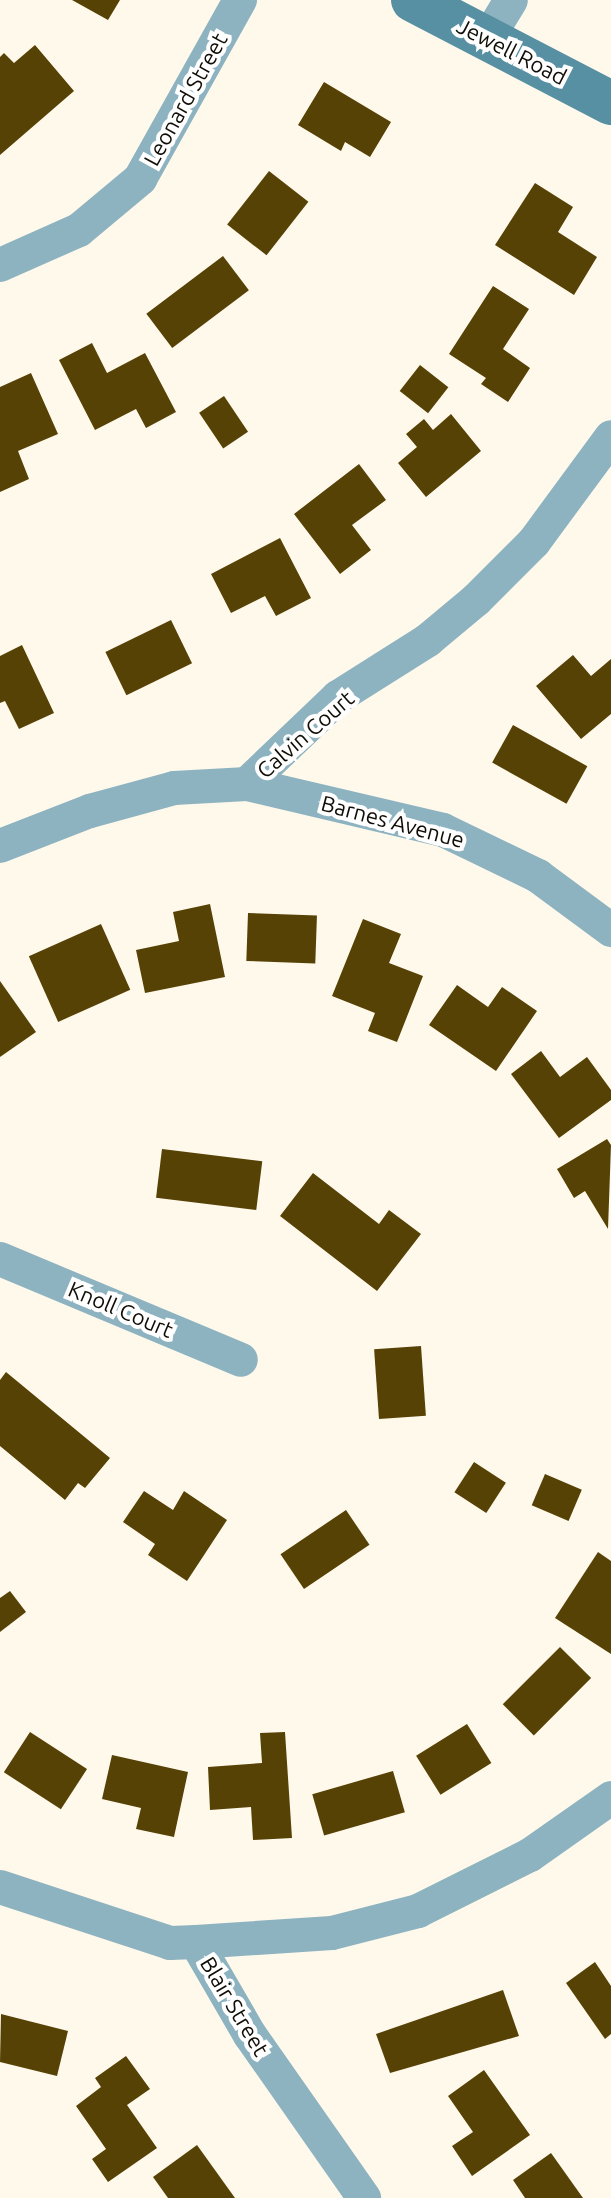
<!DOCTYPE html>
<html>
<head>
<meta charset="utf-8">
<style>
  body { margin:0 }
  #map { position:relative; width:611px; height:2198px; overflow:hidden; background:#fff9ec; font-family:Ubuntu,sans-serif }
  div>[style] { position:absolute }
  .building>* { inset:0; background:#574205; transform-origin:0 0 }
  .street>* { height:34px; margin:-17px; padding:0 17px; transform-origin:17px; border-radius:17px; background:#8eb3c0 }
  .secondary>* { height:44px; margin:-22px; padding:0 22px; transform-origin:22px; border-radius:22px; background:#5790a3 }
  span { translate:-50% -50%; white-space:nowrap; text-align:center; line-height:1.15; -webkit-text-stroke:8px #fff; paint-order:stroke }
  .street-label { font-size:22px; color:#100d06 }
</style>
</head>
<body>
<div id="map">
  <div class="building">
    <div style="clip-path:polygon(72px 0,120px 0,108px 20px)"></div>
    <div style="clip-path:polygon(35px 45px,74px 91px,0 155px,0 57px,4px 53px,14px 63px)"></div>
    <div style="clip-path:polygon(324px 82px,391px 122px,370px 157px,345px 142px,341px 151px,298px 125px)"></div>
    <div style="left:269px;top:171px;width:50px;height:68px;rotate:38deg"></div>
    <div style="clip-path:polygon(535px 183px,573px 207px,558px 232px,597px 257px,574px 295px,495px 245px)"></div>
    <div style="left:223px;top:256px;width:43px;height:96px;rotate:53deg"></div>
    <div style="clip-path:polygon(493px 286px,529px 309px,503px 349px,530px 368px,508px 402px,481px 384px,486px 378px,449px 354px)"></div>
    <div style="clip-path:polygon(92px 343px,107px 373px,145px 353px,176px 412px,146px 428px,136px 409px,95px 430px,59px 360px)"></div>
    <div style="left:420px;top:365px;width:36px;height:33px;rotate:38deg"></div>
    <div style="clip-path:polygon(31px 373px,58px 434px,18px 451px,29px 479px,0 492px,0 387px)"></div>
    <div style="left:224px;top:396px;width:43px;height:30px;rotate:56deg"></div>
    <div style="clip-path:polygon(451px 414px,481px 451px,426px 497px,398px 463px,417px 447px,406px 434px,424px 419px,433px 430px)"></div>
    <div style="clip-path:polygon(359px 464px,386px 500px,352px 525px,371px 550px,340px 574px,294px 514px)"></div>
    <div style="clip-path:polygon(280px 538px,311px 598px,276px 616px,265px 596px,231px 613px,211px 574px)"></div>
    <div style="left:171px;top:620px;width:48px;height:73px;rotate:64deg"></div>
    <div style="clip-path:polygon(22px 645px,54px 713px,19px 729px,5px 701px,0 703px,0 656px)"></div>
    <div style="clip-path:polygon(573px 655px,591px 676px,611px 659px,611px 714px,581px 739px,536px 686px)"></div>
    <div style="left:513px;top:725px;width:85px;height:43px;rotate:29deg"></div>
    <div style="clip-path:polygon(210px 904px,225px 977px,145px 993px,136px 950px,179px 941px,173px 912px)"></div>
    <div style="left:248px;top:913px;width:69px;height:48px;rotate:2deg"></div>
    <div style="clip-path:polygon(363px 919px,401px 934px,389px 963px,423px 976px,397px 1042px,368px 1031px,375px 1013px,332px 996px)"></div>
    <div style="left:101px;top:924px;width:72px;height:79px;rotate:66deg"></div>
    <div style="clip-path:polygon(0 981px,36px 1032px,0 1057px)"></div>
    <div style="clip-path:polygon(457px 985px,488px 1007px,502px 987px,537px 1011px,496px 1071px,429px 1025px)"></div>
    <div style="clip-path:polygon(541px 1051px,560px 1077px,587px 1057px,611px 1090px,611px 1100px,559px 1138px,511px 1074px)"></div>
    <div style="clip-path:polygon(607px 1139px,611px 1145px,608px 1229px,585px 1191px,574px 1198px,557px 1169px)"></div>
    <div style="left:162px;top:1149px;width:101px;height:49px;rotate:7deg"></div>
    <div style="clip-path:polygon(313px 1173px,379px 1224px,389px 1210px,421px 1234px,377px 1291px,280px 1216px)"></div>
    <div style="left:421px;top:1346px;width:70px;height:47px;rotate:86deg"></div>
    <div style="clip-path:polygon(6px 1372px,110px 1458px,85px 1488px,78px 1483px,65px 1500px,0 1446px,0 1380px)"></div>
    <div style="left:474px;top:1462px;width:38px;height:36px;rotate:33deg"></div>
    <div style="left:545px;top:1474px;width:40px;height:34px;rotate:23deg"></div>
    <div style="clip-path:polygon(144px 1491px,173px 1510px,184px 1491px,227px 1520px,187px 1581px,148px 1555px,155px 1544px,123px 1522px)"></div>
    <div style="left:346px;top:1510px;width:42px;height:79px;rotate:56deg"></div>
    <div style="clip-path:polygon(598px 1552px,611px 1561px,611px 1654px,555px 1618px)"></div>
    <div style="clip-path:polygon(10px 1591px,26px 1612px,0 1632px,0 1598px)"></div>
    <div style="left:560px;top:1647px;width:44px;height:81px;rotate:45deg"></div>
    <div style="left:467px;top:1724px;width:46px;height:60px;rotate:58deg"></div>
    <div style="left:30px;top:1732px;width:68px;height:48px;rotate:33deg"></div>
    <div style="clip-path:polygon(285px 1732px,292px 1838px,253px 1840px,251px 1807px,210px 1810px,208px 1767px,262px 1763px,260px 1733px)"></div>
    <div style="clip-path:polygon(112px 1755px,188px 1772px,174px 1837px,136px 1829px,141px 1808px,102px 1799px)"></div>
    <div style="left:393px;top:1771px;width:43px;height:84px;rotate:74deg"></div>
    <div style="clip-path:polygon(595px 1962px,611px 1986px,611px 2034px,605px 2039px,566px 1983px)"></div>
    <div style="clip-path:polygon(503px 1990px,519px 2036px,390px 2073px,376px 2034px)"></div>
    <div style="clip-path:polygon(1px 2014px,68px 2031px,57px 2076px,0 2062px)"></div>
    <div style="clip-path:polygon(126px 2056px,150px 2089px,127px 2105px,157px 2148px,108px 2182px,92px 2159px,106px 2149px,76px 2106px,101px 2087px,95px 2078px)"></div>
    <div style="clip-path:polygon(484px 2070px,530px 2135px,472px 2176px,452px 2146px,473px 2132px,448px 2096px)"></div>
    <div style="clip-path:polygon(197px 2145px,235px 2198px,168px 2198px,153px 2177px)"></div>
    <div style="clip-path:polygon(551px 2153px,583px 2198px,525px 2198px,513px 2180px)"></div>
  </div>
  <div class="street">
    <div style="left:488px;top:38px;width:44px;rotate:-58.8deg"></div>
    <div style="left:0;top:265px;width:86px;rotate:-23.9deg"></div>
    <div style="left:79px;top:230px;width:80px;rotate:-39.9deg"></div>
    <div style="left:140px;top:179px;width:205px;rotate:-60.8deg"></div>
    <div style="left:247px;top:784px;width:201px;rotate:13.2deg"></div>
    <div style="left:443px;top:830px;width:106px;rotate:25.8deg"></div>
    <div style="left:538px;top:876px;width:91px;rotate:36.5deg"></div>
    <div style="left:0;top:846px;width:97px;rotate:-21.3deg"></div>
    <div style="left:90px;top:811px;width:87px;rotate:-15.3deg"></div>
    <div style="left:174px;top:788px;width:73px;rotate:-3.1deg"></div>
    <div style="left:247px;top:784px;width:126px;rotate:-43.7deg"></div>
    <div style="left:338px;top:697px;width:107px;rotate:-32.3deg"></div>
    <div style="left:428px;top:640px;width:62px;rotate:-39.8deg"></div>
    <div style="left:476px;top:600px;width:82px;rotate:-45deg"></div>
    <div style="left:534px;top:542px;width:130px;rotate:-53.7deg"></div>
    <div style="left:0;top:1259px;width:261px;rotate:22.7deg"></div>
    <div style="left:0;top:1887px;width:179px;rotate:18.2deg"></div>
    <div style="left:170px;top:1943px;width:26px;rotate:-2deg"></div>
    <div style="left:196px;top:1942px;width:108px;rotate:59.9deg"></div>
    <div style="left:250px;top:2035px;width:199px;rotate:55deg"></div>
    <div style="left:196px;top:1942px;width:136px;rotate:-3.8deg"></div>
    <div style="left:332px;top:1933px;width:89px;rotate:-14.3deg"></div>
    <div style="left:418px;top:1911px;width:125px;rotate:-26.6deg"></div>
    <div style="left:530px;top:1855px;width:99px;rotate:-35.1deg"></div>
  </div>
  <div class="secondary">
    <div style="left:413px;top:0;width:223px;rotate:27.5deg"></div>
  </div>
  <div class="street-label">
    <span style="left:512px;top:51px;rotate:27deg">Jewell Road</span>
    <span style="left:185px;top:99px;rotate:-61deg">Leonard Street</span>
    <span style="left:305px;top:734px;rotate:-41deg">Calvin Court</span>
    <span style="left:393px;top:821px;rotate:15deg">Barnes Avenue</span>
    <span style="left:121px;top:1309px;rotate:23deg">Knoll Court</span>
    <span style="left:235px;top:2006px;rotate:59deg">Blair Street</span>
  </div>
</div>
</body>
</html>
